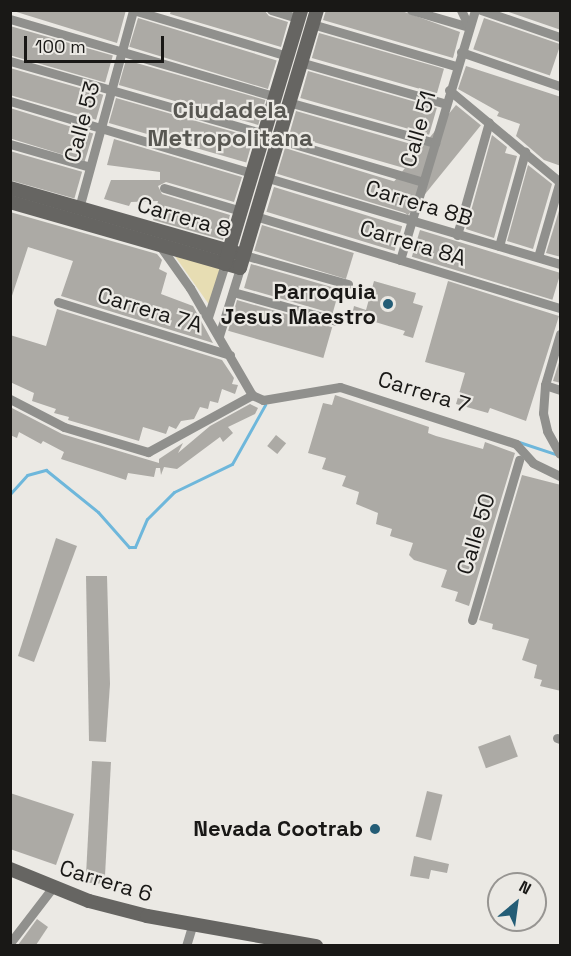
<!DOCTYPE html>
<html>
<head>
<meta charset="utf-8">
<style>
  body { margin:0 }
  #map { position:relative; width:571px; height:956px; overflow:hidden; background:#ebe9e4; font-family:"Space Grotesk",sans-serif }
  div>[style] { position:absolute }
  .green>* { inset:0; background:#e7ddb3 }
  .stream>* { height:3px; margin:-1.5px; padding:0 1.5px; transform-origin:1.5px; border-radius:1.5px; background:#6eb7db }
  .building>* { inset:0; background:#acaaa5; transform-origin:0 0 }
  .street>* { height:9px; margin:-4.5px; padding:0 4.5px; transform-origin:4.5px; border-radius:4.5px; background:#90908d }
  .secondary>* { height:14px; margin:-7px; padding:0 7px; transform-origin:7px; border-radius:7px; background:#666562 }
  .dots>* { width:16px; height:16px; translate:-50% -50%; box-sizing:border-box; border:3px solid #ebe9e4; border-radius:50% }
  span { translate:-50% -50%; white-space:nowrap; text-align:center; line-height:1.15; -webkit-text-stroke:4.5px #ebe9e4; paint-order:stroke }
  .street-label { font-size:22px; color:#191816 }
  .poi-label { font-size:22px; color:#191816; font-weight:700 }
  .right { translate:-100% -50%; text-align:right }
  .neighbourhood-label { font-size:24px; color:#585752; font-weight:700 }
  .frame { position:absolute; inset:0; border:12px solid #191816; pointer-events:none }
  .north { position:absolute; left:487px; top:872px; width:60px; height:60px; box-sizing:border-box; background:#ebe9e4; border:2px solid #979592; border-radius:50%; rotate:29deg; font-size:16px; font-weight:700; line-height:24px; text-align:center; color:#191816 }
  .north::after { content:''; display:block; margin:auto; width:21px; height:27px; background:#245d76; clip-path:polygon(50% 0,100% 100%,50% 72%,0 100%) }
  .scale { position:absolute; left:24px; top:36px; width:140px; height:27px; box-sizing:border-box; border:3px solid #191816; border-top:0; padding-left:8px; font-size:18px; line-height:21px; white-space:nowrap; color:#191816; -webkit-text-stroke:4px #ebe9e4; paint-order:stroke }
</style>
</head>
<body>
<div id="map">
  <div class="green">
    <div style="clip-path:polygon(172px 252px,222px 266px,210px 306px)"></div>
  </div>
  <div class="stream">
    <div style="left:519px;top:442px;width:41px;rotate:18.4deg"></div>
    <div style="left:10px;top:494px;width:25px;rotate:-48deg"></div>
    <div style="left:27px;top:475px;width:20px;rotate:-15deg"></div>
    <div style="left:46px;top:470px;width:67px;rotate:38.9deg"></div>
    <div style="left:98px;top:512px;width:47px;rotate:48.5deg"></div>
    <div style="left:129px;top:547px;width:6px"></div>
    <div style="left:135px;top:547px;width:30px;rotate:-67deg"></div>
    <div style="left:147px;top:519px;width:38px;rotate:-45deg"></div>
    <div style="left:174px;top:492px;width:64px;rotate:-25.8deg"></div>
    <div style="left:232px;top:464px;width:68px;rotate:-60.8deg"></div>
  </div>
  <div class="building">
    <div style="clip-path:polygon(10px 10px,126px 10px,117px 43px)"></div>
    <div style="clip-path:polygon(171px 10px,264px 10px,269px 16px,288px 22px,281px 47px,170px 14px)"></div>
    <div style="clip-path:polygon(326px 10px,399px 10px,460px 32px,453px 58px,323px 20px)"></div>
    <div style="clip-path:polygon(503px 10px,561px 10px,561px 30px)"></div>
    <div style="left:138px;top:18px;width:145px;height:30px;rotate:17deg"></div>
    <div style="left:484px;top:18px;width:81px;height:33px;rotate:19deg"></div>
    <div style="left:10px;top:26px;width:107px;height:28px;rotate:16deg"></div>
    <div style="left:319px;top:33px;width:130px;height:26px;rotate:16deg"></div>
    <div style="left:126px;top:60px;width:145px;height:26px;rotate:16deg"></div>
    <div style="clip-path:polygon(466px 66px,561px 97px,561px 166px,544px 160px,516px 136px,520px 124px,497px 116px,499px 112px,458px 89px)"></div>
    <div style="left:10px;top:68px;width:97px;height:26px;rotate:16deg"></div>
    <div style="left:308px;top:71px;width:134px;height:28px;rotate:16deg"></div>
    <div style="left:116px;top:98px;width:143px;height:26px;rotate:16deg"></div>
    <div style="left:456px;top:105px;width:32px;height:116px;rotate:39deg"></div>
    <div style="left:10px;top:108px;width:87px;height:29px;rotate:17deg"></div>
    <div style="left:296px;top:111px;width:134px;height:25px;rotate:16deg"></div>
    <div style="clip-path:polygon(492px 135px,507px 147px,505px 153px,517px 156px,494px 238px,466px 229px)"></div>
    <div style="clip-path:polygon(114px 139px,242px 177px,234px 202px,166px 182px,158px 186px,162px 194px,230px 215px,223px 240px,153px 220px,158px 201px,131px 202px,129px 206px,104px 199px,111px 180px,160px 180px,160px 172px,107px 165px)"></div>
    <div style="left:285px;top:148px;width:134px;height:27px;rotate:17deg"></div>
    <div style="left:10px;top:151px;width:75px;height:28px;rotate:16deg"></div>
    <div style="clip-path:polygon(528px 165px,552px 184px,533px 249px,507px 241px)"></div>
    <div style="left:274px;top:187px;width:134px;height:26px;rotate:17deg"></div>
    <div style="clip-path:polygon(561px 204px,561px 257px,546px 253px)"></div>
    <div style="clip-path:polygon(10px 212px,157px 254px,162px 260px,159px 269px,167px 273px,161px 294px,193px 306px,213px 343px,61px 296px,73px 261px,28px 247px,10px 302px)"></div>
    <div style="left:262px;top:225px;width:96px;height:27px;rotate:17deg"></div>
    <div style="left:420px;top:230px;width:147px;height:28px;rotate:17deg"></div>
    <div style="left:251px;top:264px;width:92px;height:25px;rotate:16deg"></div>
    <div style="clip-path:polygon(374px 281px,416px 293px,413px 303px,423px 306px,413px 338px,403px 335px,405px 331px,352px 315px,354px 306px,366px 310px)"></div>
    <div style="clip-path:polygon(448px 281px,559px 316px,526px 421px,490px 408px,488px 413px,456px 404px,465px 373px,425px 362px)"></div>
    <div style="left:237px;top:300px;width:99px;height:32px;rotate:16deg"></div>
    <div style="clip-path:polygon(57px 309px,222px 360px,234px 378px,232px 384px,238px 385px,235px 394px,222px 389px,218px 403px,210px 401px,208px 409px,200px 407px,194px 419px,181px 421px,176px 429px,169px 426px,166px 434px,143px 427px,139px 441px,68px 420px,69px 417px,54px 413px,56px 409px,32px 401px,34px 393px,10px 382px,10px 335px,46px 346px)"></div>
    <div style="clip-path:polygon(561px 356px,561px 383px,553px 381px)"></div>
    <div style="clip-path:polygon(335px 395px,429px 427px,428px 433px,436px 436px,483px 449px,485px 442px,515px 453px,469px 606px,455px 601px,458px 592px,441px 587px,447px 570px,414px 560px,409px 555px,413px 543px,390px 536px,392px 529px,376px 524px,378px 513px,356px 504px,359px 492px,342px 486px,346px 476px,322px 469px,326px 458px,308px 453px,323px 403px,332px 405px)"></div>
    <div style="clip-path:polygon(250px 404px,258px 408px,255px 414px,228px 427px,233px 433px,223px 442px,220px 437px,177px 469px,164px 467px,161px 475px,160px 468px,156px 468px,154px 477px,128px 473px,126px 480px,61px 459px,64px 452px,43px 441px,41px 444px,19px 432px,17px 438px,10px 435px,10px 407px,62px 434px,159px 463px,159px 459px,183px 443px,178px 453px,210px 426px)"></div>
    <div style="left:276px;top:435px;width:13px;height:14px;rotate:39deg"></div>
    <div style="clip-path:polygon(522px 475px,561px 485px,561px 691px,540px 686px,542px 680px,534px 678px,537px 665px,522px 660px,529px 639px,492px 629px,493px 624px,479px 620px)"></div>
    <div style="clip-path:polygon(56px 538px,77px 546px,34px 662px,18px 656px)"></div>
    <div style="clip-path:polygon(86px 576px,107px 576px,110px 684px,106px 742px,89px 741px)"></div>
    <div style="left:510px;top:735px;width:23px;height:34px;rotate:70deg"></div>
    <div style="left:92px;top:761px;width:19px;height:122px;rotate:3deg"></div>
    <div style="left:427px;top:791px;width:16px;height:47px;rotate:14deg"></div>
    <div style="clip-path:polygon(10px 793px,74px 814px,56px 865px,10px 849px)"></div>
    <div style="clip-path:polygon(414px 856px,449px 864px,447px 873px,431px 870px,429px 879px,410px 876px)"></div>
    <div style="clip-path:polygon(37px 919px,48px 927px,36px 945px,18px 945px)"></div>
  </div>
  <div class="street">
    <div style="left:133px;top:10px;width:161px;rotate:16.6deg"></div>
    <div style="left:271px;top:10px;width:28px;rotate:17deg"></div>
    <div style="left:411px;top:10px;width:60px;rotate:16.3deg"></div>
    <div style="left:461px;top:10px;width:19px;rotate:65deg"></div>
    <div style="left:481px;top:10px;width:83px;rotate:18.9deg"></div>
    <div style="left:10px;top:19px;width:275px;rotate:16.3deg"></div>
    <div style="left:312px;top:24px;width:150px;rotate:16.3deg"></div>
    <div style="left:461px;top:52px;width:105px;rotate:19deg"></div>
    <div style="left:10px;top:61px;width:264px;rotate:16deg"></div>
    <div style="left:300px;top:62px;width:152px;rotate:16deg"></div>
    <div style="left:449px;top:90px;width:144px;rotate:39.7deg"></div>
    <div style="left:10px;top:101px;width:252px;rotate:16.6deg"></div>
    <div style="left:288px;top:102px;width:153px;rotate:15.6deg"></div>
    <div style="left:277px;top:139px;width:152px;rotate:16.4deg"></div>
    <div style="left:10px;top:144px;width:83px;rotate:16deg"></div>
    <div style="left:268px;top:178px;width:304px;rotate:16.4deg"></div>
    <div style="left:164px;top:188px;width:80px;rotate:16.6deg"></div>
    <div style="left:79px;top:208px;width:205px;rotate:-74.7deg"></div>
    <div style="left:255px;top:216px;width:319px;rotate:16.8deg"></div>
    <div style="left:457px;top:235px;width:117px;rotate:-74.2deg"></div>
    <div style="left:160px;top:246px;width:52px;rotate:54.5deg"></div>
    <div style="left:190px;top:288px;width:124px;rotate:59.9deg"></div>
    <div style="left:252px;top:395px;width:12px;rotate:24deg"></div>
    <div style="left:263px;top:400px;width:78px;rotate:-9.6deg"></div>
    <div style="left:340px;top:387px;width:185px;rotate:17.9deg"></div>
    <div style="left:516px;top:444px;width:25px;rotate:48deg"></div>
    <div style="left:533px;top:463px;width:30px;rotate:26deg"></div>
    <div style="left:499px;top:246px;width:98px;rotate:-74.5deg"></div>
    <div style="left:244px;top:255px;width:108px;rotate:15.6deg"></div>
    <div style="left:538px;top:257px;width:79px;rotate:-73.9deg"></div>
    <div style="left:400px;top:260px;width:261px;rotate:-73.3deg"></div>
    <div style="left:233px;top:292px;width:108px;rotate:15.6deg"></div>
    <div style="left:58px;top:302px;width:180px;rotate:17.1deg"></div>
    <div style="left:208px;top:317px;width:56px;rotate:-72.2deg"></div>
    <div style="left:560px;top:334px;width:53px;rotate:106.4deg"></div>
    <div style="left:545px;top:385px;width:28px;rotate:94deg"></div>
    <div style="left:543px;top:413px;width:18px;rotate:77deg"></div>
    <div style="left:547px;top:431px;width:26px;rotate:61deg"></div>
    <div style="left:219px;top:336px;width:71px;rotate:-72.8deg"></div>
    <div style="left:545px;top:385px;width:16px;rotate:18deg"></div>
    <div style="left:10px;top:399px;width:61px;rotate:27.4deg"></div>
    <div style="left:64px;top:427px;width:88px;rotate:16.6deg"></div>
    <div style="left:148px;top:452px;width:119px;rotate:-28.7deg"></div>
    <div style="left:472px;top:620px;width:167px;rotate:-73.6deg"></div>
    <div style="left:557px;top:738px;width:3px;rotate:18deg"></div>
    <div style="left:10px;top:943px;width:71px;rotate:-52.5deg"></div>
    <div style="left:186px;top:946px;width:21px;rotate:-73deg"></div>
  </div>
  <div class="secondary">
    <div style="left:10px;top:188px;width:235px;rotate:16deg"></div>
    <div style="left:10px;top:202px;width:239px;rotate:16deg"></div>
    <div style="left:240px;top:268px;width:269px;rotate:-73.4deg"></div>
    <div style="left:225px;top:264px;width:265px;rotate:-73.3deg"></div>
    <div style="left:10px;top:869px;width:85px;rotate:22.1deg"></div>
    <div style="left:89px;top:901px;width:60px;rotate:14.5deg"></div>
    <div style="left:147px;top:916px;width:172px;rotate:10.1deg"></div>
  </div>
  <div class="dots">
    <div style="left:388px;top:304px;background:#245d76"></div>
    <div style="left:375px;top:829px;background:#245d76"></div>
  </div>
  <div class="street-label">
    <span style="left:82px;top:122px;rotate:-75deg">Calle 53</span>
    <span style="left:418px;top:129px;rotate:-74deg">Calle 51</span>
    <span style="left:419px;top:203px;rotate:17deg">Carrera 8B</span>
    <span style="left:184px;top:217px;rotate:16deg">Carrera 8</span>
    <span style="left:413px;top:243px;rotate:17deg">Carrera 8A</span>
    <span style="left:150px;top:310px;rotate:17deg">Carrera 7A</span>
    <span style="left:424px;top:392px;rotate:17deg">Carrera 7</span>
    <span style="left:476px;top:534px;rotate:-73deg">Calle 50</span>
    <span style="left:106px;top:881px;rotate:17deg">Carrera 6</span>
  </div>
  <div class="poi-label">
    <span class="right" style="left:376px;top:304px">Parroquia<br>Jesus Maestro</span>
    <span class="right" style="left:363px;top:829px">Nevada Cootrab</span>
  </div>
  <div class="neighbourhood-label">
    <span style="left:230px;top:124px">Ciudadela<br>Metropolitana</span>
  </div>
  <div class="frame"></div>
  <div class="north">N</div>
  <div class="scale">100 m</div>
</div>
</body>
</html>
